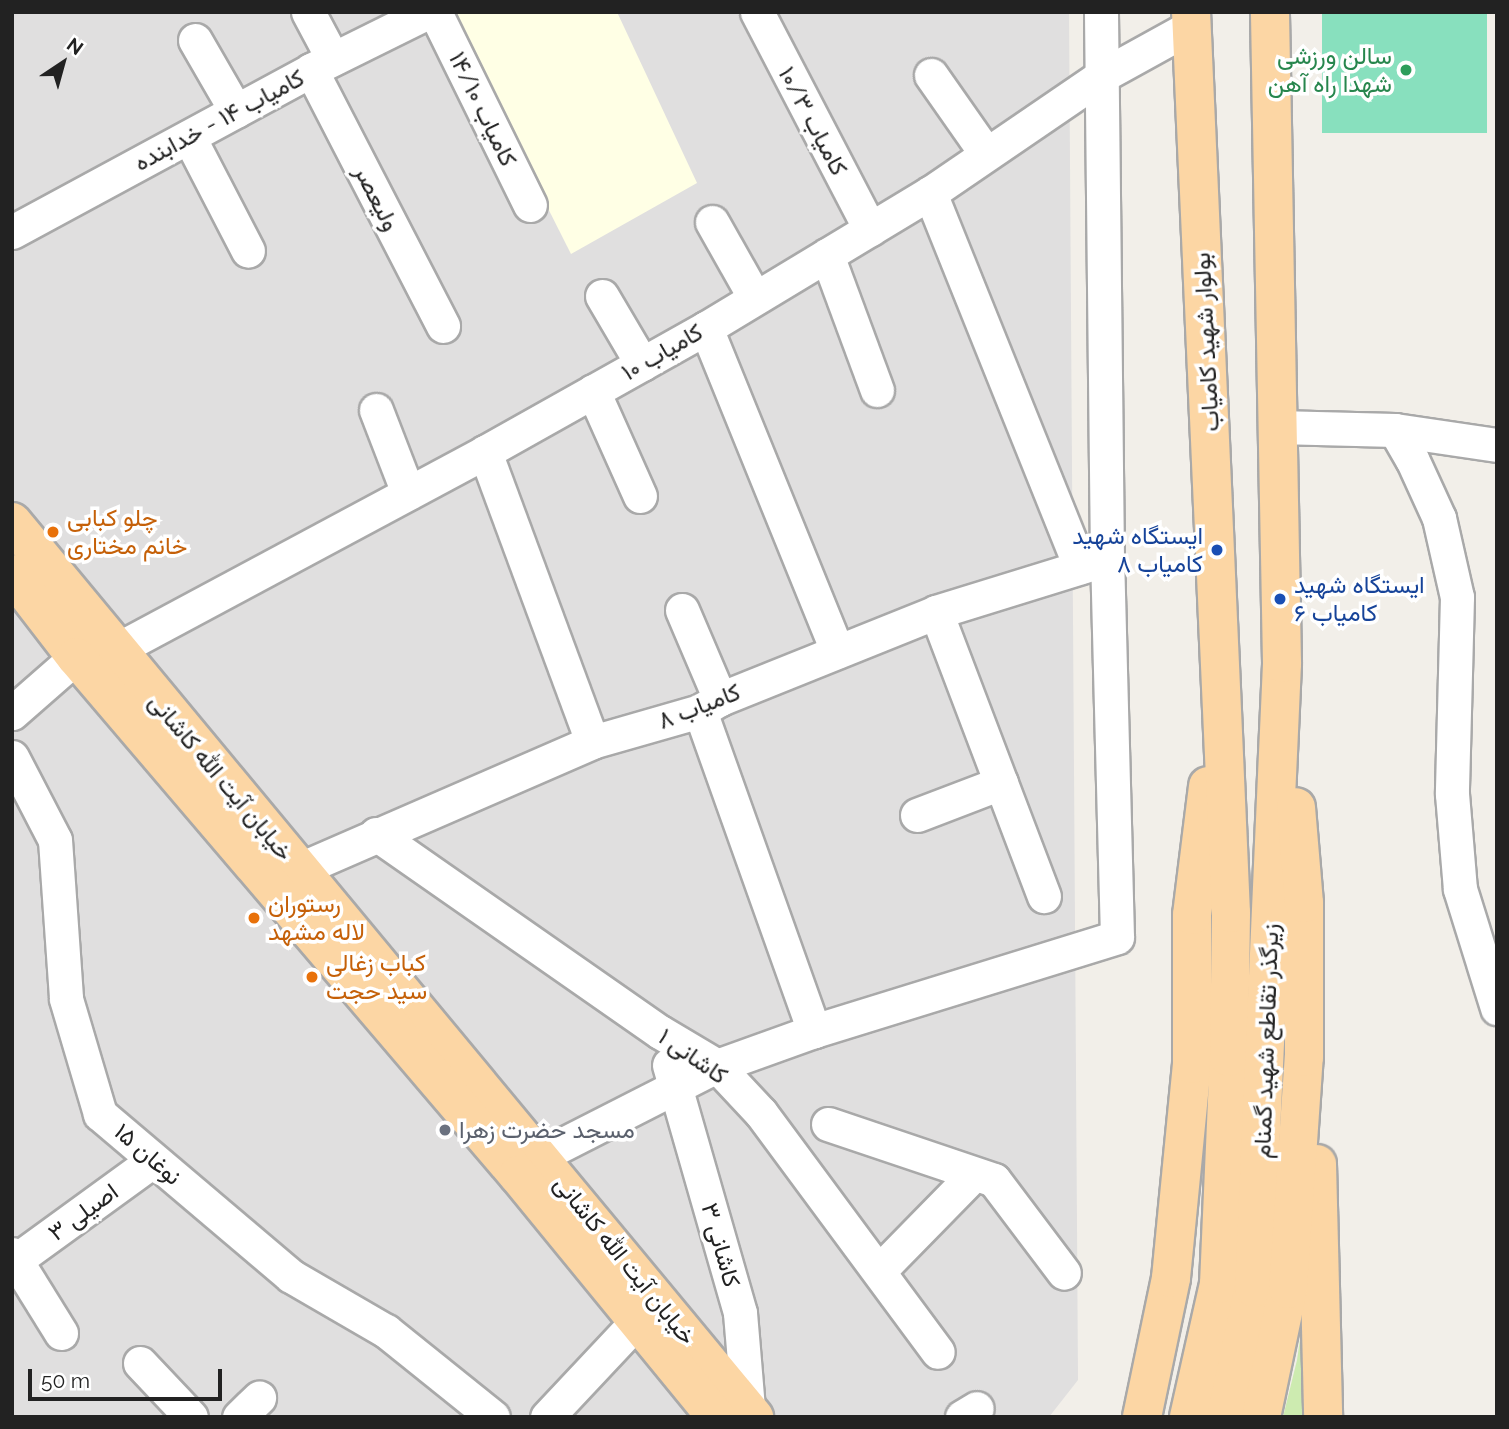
<!DOCTYPE html>
<html>
<head>
<meta charset="utf-8">
<style>
  body { margin:0 }
  #map { position:relative; width:1509px; height:1429px; overflow:hidden; background:#f2efe9; font-family:Raleway,Vazirmatn,sans-serif }
  div>[style] { position:absolute }
  .residential>* { inset:0; background:#e0dfdf }
  .education>* { inset:0; background:#ffffe5 }
  .grass>* { inset:0; background:#cdebb0 }
  .pitch>* { inset:0; background:#88e0be; transform-origin:0 0 }
  .roads { filter:drop-shadow(2px 0 #a9a9a9) drop-shadow(-2px 0 #a9a9a9) drop-shadow(0 2px #a9a9a9) drop-shadow(0 -2px #a9a9a9) }
  .minor>* { height:33px; margin:-16.5px; padding:0 16.5px; transform-origin:16.5px; border-radius:16.5px; background:#fff }
  .major>* { height:38px; margin:-19px; padding:0 19px; transform-origin:19px; border-radius:19px; background:#fcd6a4 }
  .dots>* { width:19px; height:19px; translate:-50% -50%; box-sizing:border-box; border:4px solid #fff; border-radius:50% }
  span { translate:-50% -50%; white-space:nowrap; text-align:center; line-height:1.15; -webkit-text-stroke:7px #fff; paint-order:stroke }
  .leisure-label { font-size:24px; color:#27864d }
  .right { translate:-100% -50%; text-align:right }
  .street-label { font-size:24px; color:#222 }
  .food-label { font-size:24px; color:#c56008 }
  .left { translate:0 -50%; text-align:left }
  .transit-label { font-size:24px; color:#164399 }
  .worship-label { font-size:24px; color:#5b616d }
  .frame { position:absolute; inset:0; border:14px solid #222; pointer-events:none }
  .north { position:absolute; left:28px; top:28px; width:70px; height:70px; -webkit-text-stroke:5px #fff; paint-order:stroke; rotate:36deg; font-size:19px; font-weight:700; line-height:28px; text-align:center; color:#222 }
  .north::after { content:''; display:block; margin:auto; width:24px; height:32px; background:#222; clip-path:polygon(50% 0,100% 100%,50% 72%,0 100%) }
  .scale { position:absolute; left:28px; top:1369px; width:194px; height:32px; box-sizing:border-box; border:4px solid #222; border-top:0; padding-left:9px; font-size:21px; line-height:24px; white-space:nowrap; color:#222; -webkit-text-stroke:5px #fff; paint-order:stroke }
</style>
</head>
<body>
<div id="map">
  <div class="residential">
    <div style="clip-path:polygon(12px 12px,1069px 12px,1078px 1380px,1049px 1417px,12px 1417px)"></div>
  </div>
  <div class="education">
    <div style="clip-path:polygon(449px 12px,617px 12px,697px 183px,571px 254px)"></div>
  </div>
  <div class="grass">
    <div style="clip-path:polygon(1302px 1326px,1303px 1417px,1283px 1417px,1297px 1360px)"></div>
  </div>
  <div class="pitch">
    <div style="left:1322px;top:12px;width:165px;height:121px"></div>
  </div>
  <div class="roads">
    <div class="minor">
      <div style="left:308px;top:12px;width:53px;rotate:62deg"></div>
      <div style="left:435px;top:12px;width:215px;rotate:63.8deg"></div>
      <div style="left:757px;top:12px;width:245px;rotate:62.5deg"></div>
      <div style="left:195px;top:40px;width:82px;rotate:60deg"></div>
      <div style="left:311px;top:70px;width:288px;rotate:62.7deg"></div>
      <div style="left:931px;top:75px;width:94px;rotate:55deg"></div>
      <div style="left:189px;top:137px;width:128px;rotate:62.6deg"></div>
      <div style="left:930px;top:193px;width:403px;rotate:68.1deg"></div>
      <div style="left:712px;top:222px;width:87px;rotate:60.5deg"></div>
      <div style="left:12px;top:232px;width:340px;rotate:-28.4deg"></div>
      <div style="left:311px;top:70px;width:131px;rotate:-26.4deg"></div>
      <div style="left:827px;top:255px;width:144px;rotate:69.7deg"></div>
      <div style="left:602px;top:296px;width:79px;rotate:59.5deg"></div>
      <div style="left:706px;top:328px;width:349px;rotate:67.9deg"></div>
      <div style="left:593px;top:391px;width:115px;rotate:65.9deg"></div>
      <div style="left:376px;top:410px;width:89px;rotate:68.9deg"></div>
      <div style="left:1277px;top:427px;width:118px;rotate:1.5deg"></div>
      <div style="left:1395px;top:430px;width:103px;rotate:8.4deg"></div>
      <div style="left:1395px;top:430px;width:34px;rotate:60deg"></div>
      <div style="left:1412px;top:459px;width:65px;rotate:65.4deg"></div>
      <div style="left:1439px;top:518px;width:81px;rotate:77.2deg"></div>
      <div style="left:1457px;top:597px;width:197px;rotate:91.5deg"></div>
      <div style="left:1452px;top:794px;width:95px;rotate:85.2deg"></div>
      <div style="left:1460px;top:889px;width:125px;rotate:72.7deg"></div>
      <div style="left:485px;top:452px;width:309px;rotate:69.7deg"></div>
      <div style="left:682px;top:610px;width:97px;rotate:66.9deg"></div>
      <div style="left:936px;top:612px;width:304px;rotate:69.2deg"></div>
      <div style="left:116px;top:650px;width:419px;rotate:-28.2deg"></div>
      <div style="left:485px;top:452px;width:253px;rotate:-29.3deg"></div>
      <div style="left:706px;top:328px;width:262px;rotate:-31.1deg"></div>
      <div style="left:930px;top:193px;width:209px;rotate:-34.3deg"></div>
      <div style="left:1103px;top:75px;width:99px;rotate:-28.9deg"></div>
      <div style="left:700px;top:711px;width:340px;rotate:70.4deg"></div>
      <div style="left:12px;top:713px;width:85px;rotate:-41.2deg"></div>
      <div style="left:12px;top:757px;width:93px;rotate:62.6deg"></div>
      <div style="left:55px;top:840px;width:159px;rotate:86deg"></div>
      <div style="left:66px;top:999px;width:120px;rotate:73.5deg"></div>
      <div style="left:100px;top:1114px;width:250px;rotate:40.3deg"></div>
      <div style="left:291px;top:1276px;width:110px;rotate:30.1deg"></div>
      <div style="left:386px;top:1331px;width:137px;rotate:38.8deg"></div>
      <div style="left:917px;top:815px;width:90px;rotate:-20.9deg"></div>
      <div style="left:376px;top:834px;width:346px;rotate:34.9deg"></div>
      <div style="left:660px;top:1032px;width:66px;rotate:30.8deg"></div>
      <div style="left:717px;top:1066px;width:64px;rotate:46.9deg"></div>
      <div style="left:761px;top:1113px;width:297px;rotate:53.5deg"></div>
      <div style="left:298px;top:870px;width:321px;rotate:-23.5deg"></div>
      <div style="left:592px;top:742px;width:112px;rotate:-16deg"></div>
      <div style="left:700px;top:711px;width:23px;rotate:-31deg"></div>
      <div style="left:720px;top:699px;width:233px;rotate:-21.9deg"></div>
      <div style="left:936px;top:612px;width:179px;rotate:-17.2deg"></div>
      <div style="left:669px;top:1065px;width:258px;rotate:74deg"></div>
      <div style="left:740px;top:1313px;width:96px;rotate:85.2deg"></div>
      <div style="left:828px;top:1124px;width:175px;rotate:18.6deg"></div>
      <div style="left:994px;top:1180px;width:116px;rotate:53deg"></div>
      <div style="left:540px;top:1156px;width:199px;rotate:-27deg"></div>
      <div style="left:717px;top:1066px;width:103px;rotate:-19.8deg"></div>
      <div style="left:814px;top:1031px;width:317px;rotate:-17.2deg"></div>
      <div style="left:1117px;top:937px;width:378px;rotate:-91.5deg"></div>
      <div style="left:1107px;top:559px;width:547px;rotate:-90.63deg"></div>
      <div style="left:12px;top:1254px;width:93px;rotate:58.2deg"></div>
      <div style="left:12px;top:1263px;width:175px;rotate:-36deg"></div>
      <div style="left:880px;top:1270px;width:133px;rotate:-45.6deg"></div>
      <div style="left:140px;top:1363px;width:74px;rotate:46.6deg"></div>
      <div style="left:239px;top:1417px;width:28px;rotate:-44deg"></div>
      <div style="left:547px;top:1417px;width:132px;rotate:-46.8deg"></div>
      <div style="left:962px;top:1417px;width:17px;rotate:-31deg"></div>
    </div>
    <div class="major">
      <div style="left:12px;top:522px;width:1163px;rotate:50.34deg"></div>
      <div style="left:12px;top:574px;width:105px;rotate:52.4deg"></div>
      <div style="left:76px;top:657px;width:681px;rotate:49.53deg"></div>
      <div style="left:518px;top:1175px;width:313px;rotate:50.7deg"></div>
      <div style="left:1317px;top:1164px;width:253px;rotate:88.6deg"></div>
      <div style="left:1142px;top:1417px;width:142px;rotate:-78.2deg"></div>
      <div style="left:1171px;top:1278px;width:215px;rotate:-84.4deg"></div>
      <div style="left:1192px;top:1064px;width:149px;rotate:-90deg"></div>
      <div style="left:1192px;top:915px;width:130px;rotate:-82.9deg"></div>
      <div style="left:1189px;top:1417px;width:136px;rotate:-77.3deg"></div>
      <div style="left:1219px;top:1284px;width:227px;rotate:-87.5deg"></div>
      <div style="left:1229px;top:1057px;width:144px;rotate:-89.2deg"></div>
      <div style="left:1231px;top:913px;width:902px;rotate:-92.54deg"></div>
      <div style="left:1226px;top:1417px;width:132px;rotate:-77.8deg"></div>
      <div style="left:1254px;top:1288px;width:626px;rotate:-87.43deg"></div>
      <div style="left:1282px;top:663px;width:651px;rotate:-91.06deg"></div>
      <div style="left:1261px;top:1417px;width:131px;rotate:-78.1deg"></div>
      <div style="left:1288px;top:1289px;width:233px;rotate:-86.1deg"></div>
      <div style="left:1304px;top:1057px;width:154px;rotate:-90deg"></div>
      <div style="left:1304px;top:903px;width:96px;rotate:-94.8deg"></div>
    </div>
  </div>
  <div class="dots">
    <div style="left:1406px;top:70px;background:#2e9e5b"></div>
    <div style="left:53px;top:532px;background:#e8710a"></div>
    <div style="left:1217px;top:550px;background:#1a4fb4"></div>
    <div style="left:1280px;top:599px;background:#1a4fb4"></div>
    <div style="left:254px;top:918px;background:#e8710a"></div>
    <div style="left:312px;top:977px;background:#e8710a"></div>
    <div style="left:445px;top:1130px;background:#6b7280"></div>
  </div>
  <div class="leisure-label">
    <span class="right" style="left:1392px;top:70px">سالن ورزشی<br>شهدا راه آهن</span>
  </div>
  <div class="street-label">
    <span style="left:483px;top:109px;rotate:64deg">کامیاب ۱۴/۱۰</span>
    <span style="left:219px;top:120px;rotate:-28deg">کامیاب ۱۴ - خدابنده</span>
    <span style="left:813px;top:121px;rotate:62deg">کامیاب ۱۰/۳</span>
    <span style="left:377px;top:198px;rotate:63deg">ولیعصر</span>
    <span style="left:1206px;top:342px;rotate:-93deg">بولوار شهید کامیاب</span>
    <span style="left:662px;top:352px;rotate:-30deg">کامیاب ۱۰</span>
    <span style="left:699px;top:706px;rotate:-21deg">کامیاب ۸</span>
    <span style="left:221px;top:777px;rotate:50deg">خیابان آیت الله کاشانی</span>
    <span style="left:1266px;top:1041px;rotate:-88deg">زیرگذر تقاطع شهید گمنام</span>
    <span style="left:693px;top:1056px;rotate:35deg">کاشانی ۱</span>
    <span style="left:148px;top:1154px;rotate:41deg">نوغان ۱۵</span>
    <span style="left:83px;top:1212px;rotate:-36deg">اصیلی ۳</span>
    <span style="left:721px;top:1245px;rotate:74deg">کاشانی ۳</span>
    <span style="left:625px;top:1260px;rotate:51deg">خیابان آیت الله کاشانی</span>
  </div>
  <div class="food-label">
    <span class="left" style="left:67px;top:532px">چلو کبابی<br>خانم مختاری</span>
    <span class="left" style="left:268px;top:918px">رستوران<br>لاله مشهد</span>
    <span class="left" style="left:326px;top:977px">کباب زغالی<br>سید حجت</span>
  </div>
  <div class="transit-label">
    <span class="right" style="left:1203px;top:550px">ایستگاه شهید<br>کامیاب ۸</span>
    <span class="left" style="left:1294px;top:599px">ایستگاه شهید<br>کامیاب ۶</span>
  </div>
  <div class="worship-label">
    <span class="left" style="left:459px;top:1130px">مسجد حضرت زهرا</span>
  </div>
  <div class="frame"></div>
  <div class="north">N</div>
  <div class="scale">50 m</div>
</div>
</body>
</html>
